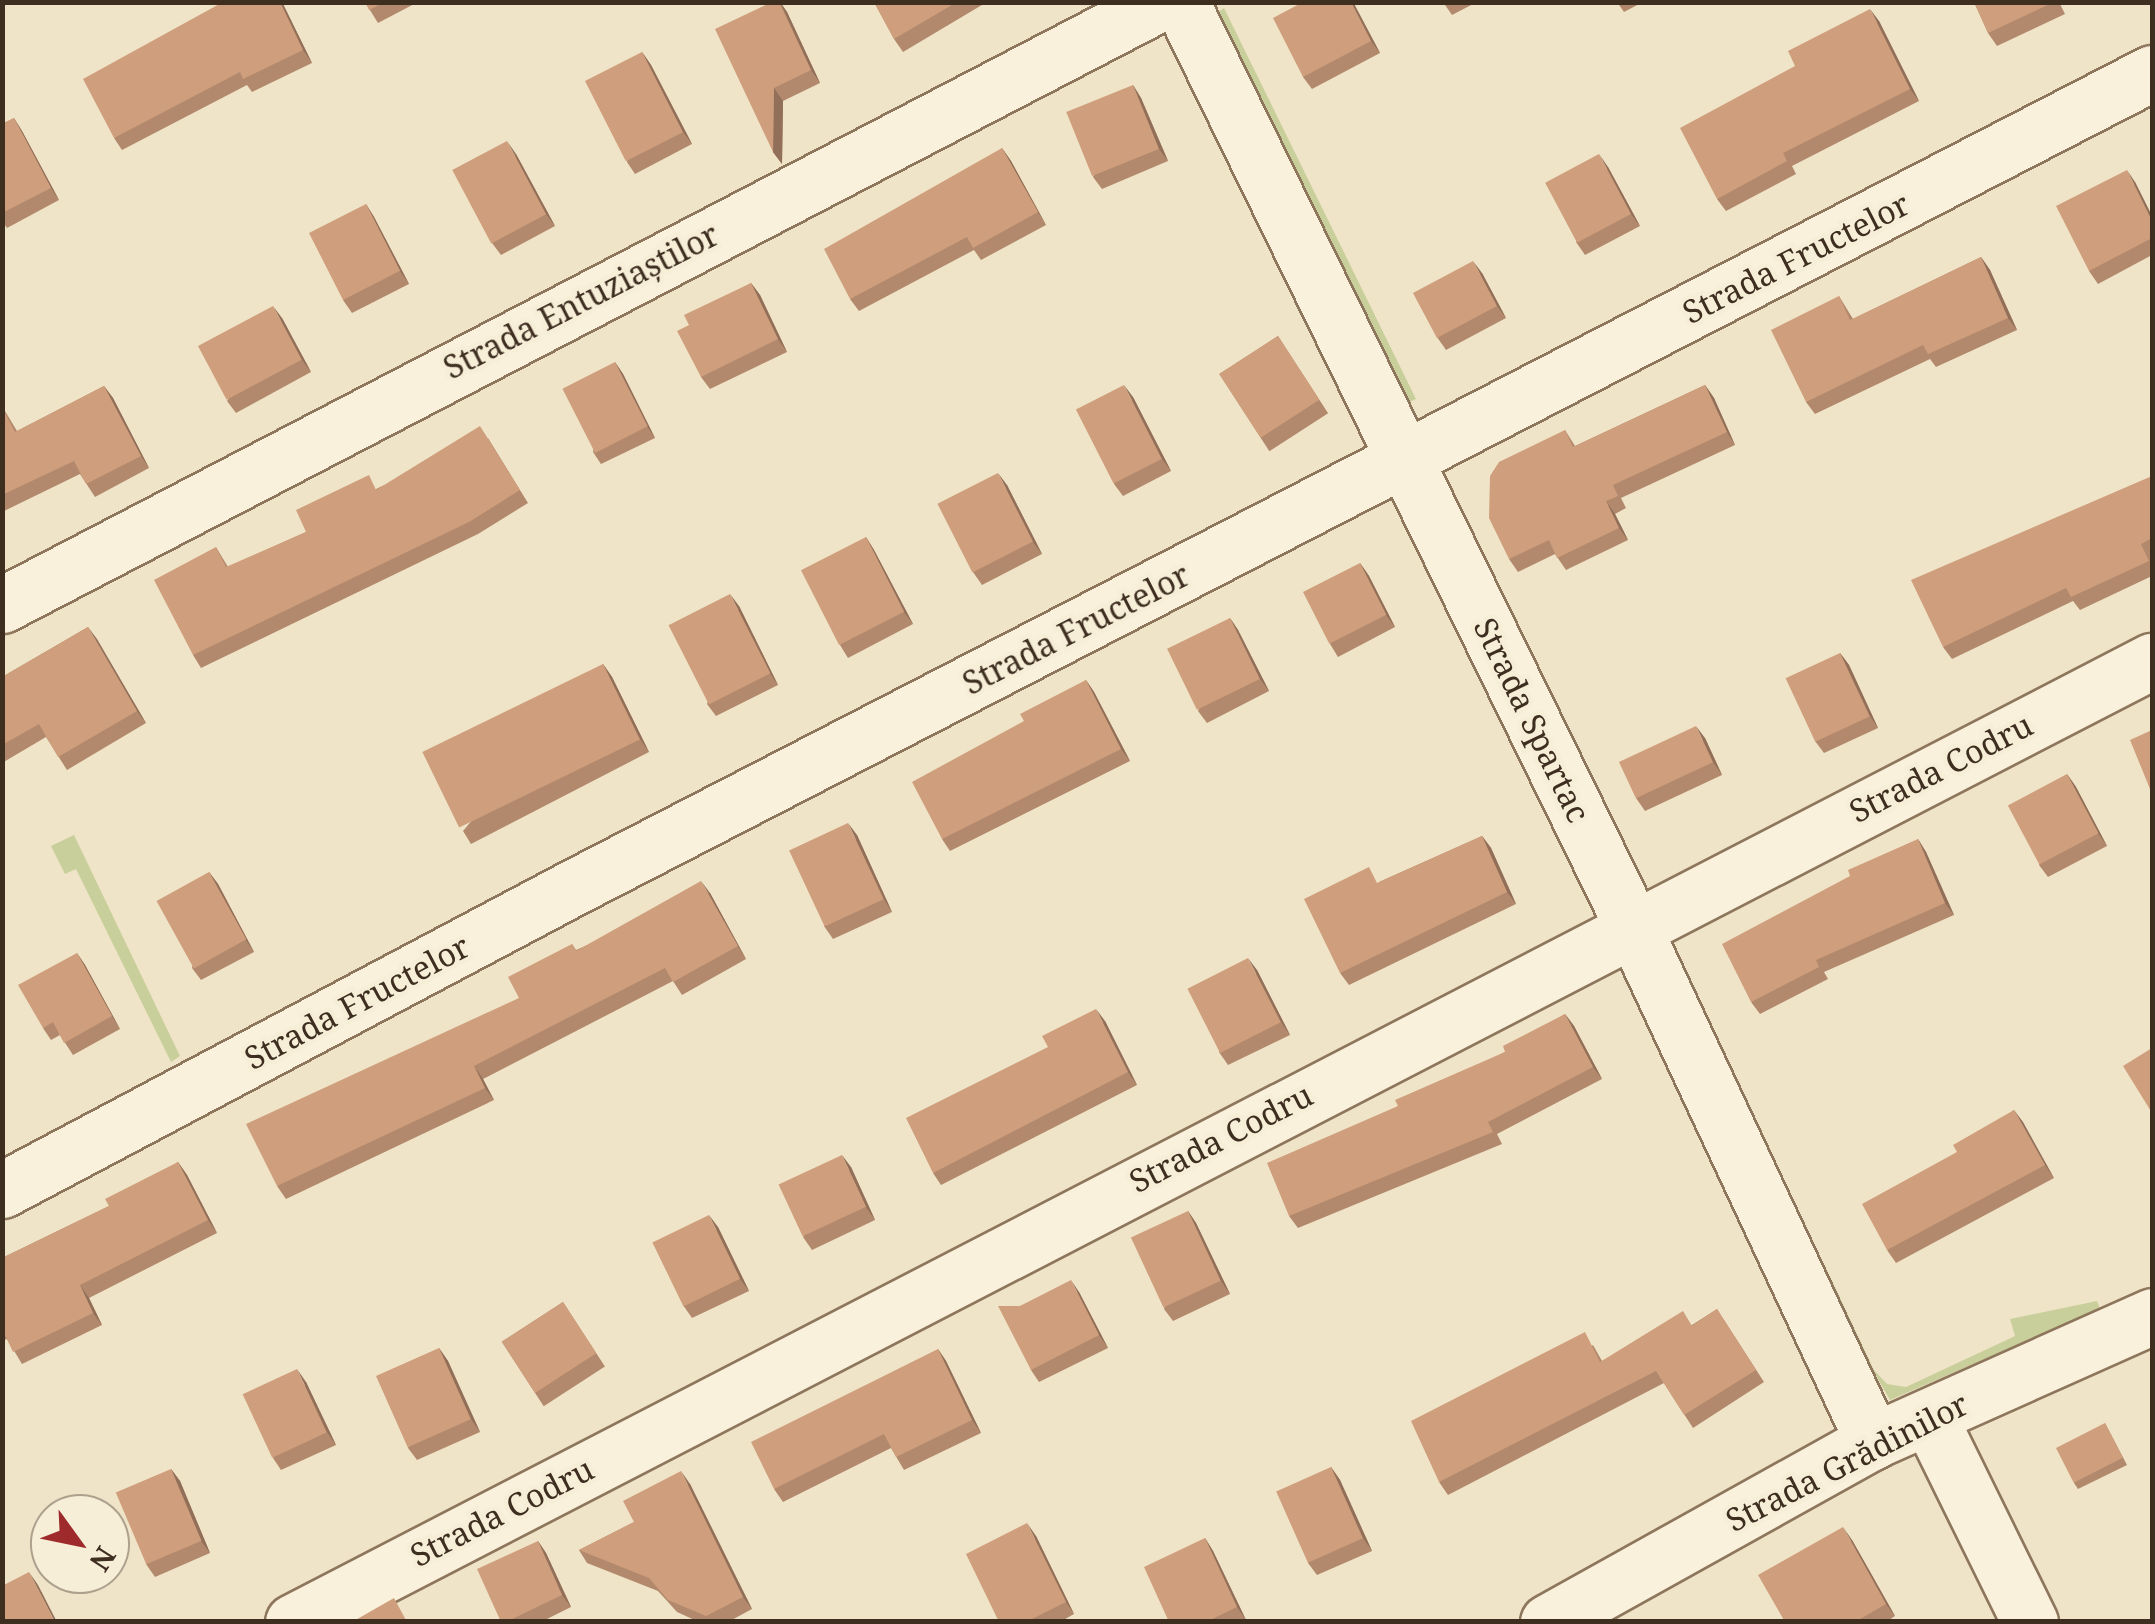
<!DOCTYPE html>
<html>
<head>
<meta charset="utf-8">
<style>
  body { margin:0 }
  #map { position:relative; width:2155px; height:1624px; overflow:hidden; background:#f0e4c8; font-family:"Noto Serif",serif }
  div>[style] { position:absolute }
  .green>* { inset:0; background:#c9cf9b }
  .roads { filter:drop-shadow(2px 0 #8d765c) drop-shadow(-2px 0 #8d765c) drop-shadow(0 2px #8d765c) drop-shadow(0 -2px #8d765c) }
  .minor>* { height:55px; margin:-27.5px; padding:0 27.5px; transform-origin:27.5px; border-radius:27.5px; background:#faf1dc }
  .tertiary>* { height:55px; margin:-27.5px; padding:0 27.5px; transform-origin:27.5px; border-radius:27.5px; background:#faf1dc }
  .wall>* { inset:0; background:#b2896c; transform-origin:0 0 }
  .shaded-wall>* { inset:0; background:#916f58 }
  .building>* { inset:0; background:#cf9f7d; transform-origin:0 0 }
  span { translate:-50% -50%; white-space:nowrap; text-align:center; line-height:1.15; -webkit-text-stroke:9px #f7eed8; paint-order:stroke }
  .street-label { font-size:32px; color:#3d2e20 }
  .frame { position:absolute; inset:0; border:5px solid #3d2e20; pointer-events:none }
  .north { position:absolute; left:30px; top:1494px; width:100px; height:100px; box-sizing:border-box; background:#f7eed8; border:2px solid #ada18e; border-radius:50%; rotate:123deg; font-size:28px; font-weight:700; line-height:40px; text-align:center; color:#3d2e20 }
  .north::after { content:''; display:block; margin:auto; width:35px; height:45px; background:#9e2a2b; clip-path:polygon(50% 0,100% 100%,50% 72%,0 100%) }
</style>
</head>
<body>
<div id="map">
  <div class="green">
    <div style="clip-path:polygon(1224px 8px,1416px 399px,1396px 408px,1212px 16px)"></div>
    <div style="clip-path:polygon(74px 835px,180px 1056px,171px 1062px,76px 869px,65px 874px,51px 846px)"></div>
    <div style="clip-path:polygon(1825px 1266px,1874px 1370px,1887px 1384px,1906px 1387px,2015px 1336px,2010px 1319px,2097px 1301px,2100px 1309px,1890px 1400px,1816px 1272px)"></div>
  </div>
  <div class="roads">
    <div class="minor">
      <div style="left:1181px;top:2px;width:1027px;rotate:63.96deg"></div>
      <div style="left:1632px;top:925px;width:570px;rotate:64.96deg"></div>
      <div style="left:2px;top:605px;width:1307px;rotate:-27.47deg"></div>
      <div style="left:2px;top:1190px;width:650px;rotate:-27.91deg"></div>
      <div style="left:576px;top:886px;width:1773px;rotate:-27.29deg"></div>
      <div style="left:1929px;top:1417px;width:229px;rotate:63.8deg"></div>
      <div style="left:293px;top:1622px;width:2093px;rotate:-27.34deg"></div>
    </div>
    <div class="tertiary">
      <div style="left:1548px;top:1622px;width:372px;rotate:-29.1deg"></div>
      <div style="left:1873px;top:1441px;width:306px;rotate:-24.1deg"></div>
    </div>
  </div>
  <div class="wall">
    <div style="clip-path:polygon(282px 2px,312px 63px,252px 92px,247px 85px,122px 150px,114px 138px)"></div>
    <div style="clip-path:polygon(365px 2px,418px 2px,378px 23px)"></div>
    <div style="clip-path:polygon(772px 2px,780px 2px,787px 12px,820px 83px,783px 101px,782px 164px,773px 152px)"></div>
    <div style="clip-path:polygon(874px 2px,987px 2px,903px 52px,894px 39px)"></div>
    <div style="clip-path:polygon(1303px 2px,1353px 2px,1380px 53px,1312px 89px,1303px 77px)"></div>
    <div style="clip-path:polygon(1443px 2px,1477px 2px,1452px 15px)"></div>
    <div style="clip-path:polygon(1617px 2px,1643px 2px,1624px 12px)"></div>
    <div style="clip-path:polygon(1974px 2px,2059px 2px,2065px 14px,1997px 46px,1988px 33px)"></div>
    <div style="clip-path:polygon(1879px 21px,1919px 101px,1792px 166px,1796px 174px,1726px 211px,1717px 199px)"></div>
    <div style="clip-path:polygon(642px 52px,651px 65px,692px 144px,635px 174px,627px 162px)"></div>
    <div style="clip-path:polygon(1133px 85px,1141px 98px,1168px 161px,1102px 189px,1093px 177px)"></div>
    <div style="clip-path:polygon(14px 118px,22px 131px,59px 200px,7px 228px,2px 221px,2px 124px)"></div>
    <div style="clip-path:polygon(1002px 148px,1011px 161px,1046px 225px,981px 260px,974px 250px,859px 311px,850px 299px)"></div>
    <div style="clip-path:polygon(516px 154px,555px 226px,501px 255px,492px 243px)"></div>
    <div style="clip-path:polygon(1608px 167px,1640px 226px,1585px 255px,1576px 242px)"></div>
    <div style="clip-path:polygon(2135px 182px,2152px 216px,2152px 255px,2098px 284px,2089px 271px)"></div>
    <div style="clip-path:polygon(366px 204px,374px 217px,409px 284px,352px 313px,343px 300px)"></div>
    <div style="clip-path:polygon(1981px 257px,1990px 270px,2017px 330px,1936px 367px,1930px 359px,1815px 414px,1806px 402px,1839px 296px,1853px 319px)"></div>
    <div style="clip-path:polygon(1482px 273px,1506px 318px,1446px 350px,1437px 337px)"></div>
    <div style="clip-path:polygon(751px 283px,760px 295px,787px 352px,710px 389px,701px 377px,689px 325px)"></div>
    <div style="clip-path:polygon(282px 318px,311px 372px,236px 413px,227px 401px)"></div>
    <div style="left:1278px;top:336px;width:92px;height:70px;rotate:57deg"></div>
    <div style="clip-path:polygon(615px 362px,623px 374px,655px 438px,601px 464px,593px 452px)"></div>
    <div style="clip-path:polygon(1705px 385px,1714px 398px,1735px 445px,1621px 498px,1626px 508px,1615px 514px,1628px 540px,1566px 570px,1555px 554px,1518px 572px,1509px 559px,1565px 430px,1575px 446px)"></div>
    <div style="clip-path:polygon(104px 386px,113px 398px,149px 468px,95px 497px,80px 474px,2px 512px,2px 406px,17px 431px)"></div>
    <div style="clip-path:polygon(1133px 397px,1171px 471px,1123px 496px,1114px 484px)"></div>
    <div style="clip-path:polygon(488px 438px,528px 503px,478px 534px,201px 668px,193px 655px,216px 547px,228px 567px,306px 532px,378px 488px)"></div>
    <div style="clip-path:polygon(2152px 476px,2152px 555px,2150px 557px,2152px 562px,2152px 576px,2080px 610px,2073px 601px,1952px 659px,1943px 647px)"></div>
    <div style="clip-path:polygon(1007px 485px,1042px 554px,982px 585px,973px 572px)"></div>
    <div style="clip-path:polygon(866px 537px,874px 550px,913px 624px,848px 658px,840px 645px)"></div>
    <div style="clip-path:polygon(1360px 563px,1369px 576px,1395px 627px,1338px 657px,1330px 644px)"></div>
    <div style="clip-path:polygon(739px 606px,778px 685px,716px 716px,707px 704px)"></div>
    <div style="clip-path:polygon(1230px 618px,1238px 630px,1269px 691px,1207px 723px,1198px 711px)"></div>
    <div style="clip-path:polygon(88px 627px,146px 723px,67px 770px,46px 737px,2px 763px,2px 677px)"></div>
    <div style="clip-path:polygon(1840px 653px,1849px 665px,1878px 728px,1824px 753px,1815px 741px)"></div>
    <div style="clip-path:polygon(603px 664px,612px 677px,649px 752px,471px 844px,463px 831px)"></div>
    <div style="clip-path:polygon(1086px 680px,1094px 692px,1130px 761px,950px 851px,942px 839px,1024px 721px)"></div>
    <div style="clip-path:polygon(1705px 738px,1722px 775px,1645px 811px,1636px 798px)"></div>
    <div style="clip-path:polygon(2067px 774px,2076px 787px,2107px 846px,2048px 877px,2039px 865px)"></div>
    <div style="clip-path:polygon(857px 835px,892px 912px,833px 939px,824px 926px)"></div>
    <div style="clip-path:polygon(1482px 836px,1491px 848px,1516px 904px,1349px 985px,1340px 973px,1379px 882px)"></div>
    <div style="clip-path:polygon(1918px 839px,1926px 852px,1954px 915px,1824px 972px,1828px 979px,1760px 1014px,1751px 1002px)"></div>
    <div style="clip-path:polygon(209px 872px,218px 884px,254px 952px,201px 980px,192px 968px)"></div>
    <div style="clip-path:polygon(710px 893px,746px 959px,682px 995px,673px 981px,483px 1079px,494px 1100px,286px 1199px,277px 1186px,519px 998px,572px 944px,576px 950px)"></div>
    <div style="clip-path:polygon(77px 953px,85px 965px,120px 1029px,73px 1055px,60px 1035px,51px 1040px,43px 1028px)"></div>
    <div style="clip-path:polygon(1257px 970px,1290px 1035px,1228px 1065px,1219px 1052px)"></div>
    <div style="clip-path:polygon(1565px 1014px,1574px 1026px,1602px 1079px,1497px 1134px,1502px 1144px,1298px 1228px,1289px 1216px,1398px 1106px,1505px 1052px)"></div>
    <div style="clip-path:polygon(1105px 1021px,1137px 1085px,941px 1185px,933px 1173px)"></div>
    <div style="clip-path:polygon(2014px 1110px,2054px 1178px,1896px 1263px,1887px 1250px,1957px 1152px)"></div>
    <div style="clip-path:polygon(178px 1162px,187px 1175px,217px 1233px,89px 1298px,102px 1325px,22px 1364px,7px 1339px,2px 1341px,2px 1258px,109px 1206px)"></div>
    <div style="clip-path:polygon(851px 1167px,875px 1220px,812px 1250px,803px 1237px)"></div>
    <div style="clip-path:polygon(1188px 1211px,1196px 1223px,1230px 1294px,1173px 1321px,1164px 1309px)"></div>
    <div style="clip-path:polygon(718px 1227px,749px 1291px,692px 1318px,683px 1305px)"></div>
    <div style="clip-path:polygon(1079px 1292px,1108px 1348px,1039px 1382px,1031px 1370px,1020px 1306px)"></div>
    <div style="left:563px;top:1302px;width:77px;height:73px;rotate:57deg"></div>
    <div style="clip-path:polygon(1717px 1309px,1764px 1382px,1693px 1428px,1664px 1383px,1448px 1495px,1439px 1482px,1593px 1345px,1602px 1361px,1692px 1325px)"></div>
    <div style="clip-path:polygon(439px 1348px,448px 1361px,480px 1432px,417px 1460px,408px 1448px)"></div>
    <div style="clip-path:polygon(938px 1349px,946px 1361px,981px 1433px,904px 1470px,891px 1448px,783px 1502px,774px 1489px)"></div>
    <div style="clip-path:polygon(306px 1382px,336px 1445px,281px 1470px,273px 1458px)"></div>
    <div style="clip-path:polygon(2105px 1423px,2127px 1465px,2078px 1489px,2074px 1483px)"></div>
    <div style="clip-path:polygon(1331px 1467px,1340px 1480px,1372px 1551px,1317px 1575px,1308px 1563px)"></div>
    <div style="clip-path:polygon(171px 1469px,180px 1481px,210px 1553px,155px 1577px,146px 1564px)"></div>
    <div style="clip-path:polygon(690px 1484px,752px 1609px,728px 1622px,699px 1622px,677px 1612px,658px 1591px,587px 1563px,579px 1550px,634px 1522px)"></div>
    <div style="clip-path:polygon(1036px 1536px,1074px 1614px,1060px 1622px,999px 1622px)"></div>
    <div style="clip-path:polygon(1205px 1538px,1213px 1551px,1246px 1620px,1242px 1622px,1169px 1622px)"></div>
    <div style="clip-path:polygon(1852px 1540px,1895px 1616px,1886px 1622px,1785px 1622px)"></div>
    <div style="clip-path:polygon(538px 1541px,546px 1553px,571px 1607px,541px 1622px,501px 1622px)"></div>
  </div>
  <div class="shaded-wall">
    <div style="clip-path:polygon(280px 2px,282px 2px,312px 63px,303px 50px)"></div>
    <div style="clip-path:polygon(780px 2px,787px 12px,820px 83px,811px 70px)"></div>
    <div style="clip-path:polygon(1351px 2px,1353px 2px,1380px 53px,1371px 41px)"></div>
    <div style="clip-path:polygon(1870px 9px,1879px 21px,1919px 101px,1910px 89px)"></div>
    <div style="clip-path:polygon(642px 52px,651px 65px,692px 144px,683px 132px)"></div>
    <div style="clip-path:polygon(1133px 85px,1141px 98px,1168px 161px,1159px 149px)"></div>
    <div style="clip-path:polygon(774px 88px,783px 101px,782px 164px,773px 152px)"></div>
    <div style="clip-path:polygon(14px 118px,22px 131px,59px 200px,51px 188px)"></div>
    <div style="clip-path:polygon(507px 141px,516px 154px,555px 226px,546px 214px)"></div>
    <div style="clip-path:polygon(1002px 148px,1011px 161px,1046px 225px,1038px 212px)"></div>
    <div style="clip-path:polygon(1599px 154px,1608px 167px,1640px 226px,1631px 214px)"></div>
    <div style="clip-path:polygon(2127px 170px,2135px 182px,2152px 216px,2152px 221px)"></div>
    <div style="clip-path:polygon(366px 204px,374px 217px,409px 284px,400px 271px)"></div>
    <div style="clip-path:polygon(1981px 257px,1990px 270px,2017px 330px,2008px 318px)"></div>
    <div style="clip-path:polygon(1473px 261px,1482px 273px,1506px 318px,1497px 306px)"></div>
    <div style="clip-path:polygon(751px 283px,760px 295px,787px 352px,778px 339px)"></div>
    <div style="clip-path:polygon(273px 306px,282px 318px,311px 372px,302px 360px)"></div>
    <div style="clip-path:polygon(615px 362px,623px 374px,655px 438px,647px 426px)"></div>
    <div style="clip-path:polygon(1124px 385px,1133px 397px,1171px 471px,1162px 459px)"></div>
    <div style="clip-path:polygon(1705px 385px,1714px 398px,1735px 445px,1727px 432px)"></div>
    <div style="clip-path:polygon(104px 386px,113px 398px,149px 468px,141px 456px)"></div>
    <div style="clip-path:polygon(998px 473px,1007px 485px,1042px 554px,1033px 542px)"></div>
    <div style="clip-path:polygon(1606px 501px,1615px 514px,1628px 540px,1619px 528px)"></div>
    <div style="clip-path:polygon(866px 537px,874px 550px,913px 624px,904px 612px)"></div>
    <div style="clip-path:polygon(1360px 563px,1369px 576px,1395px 627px,1386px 615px)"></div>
    <div style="clip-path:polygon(730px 594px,739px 606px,778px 685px,770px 673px)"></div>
    <div style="clip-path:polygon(1230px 618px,1238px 630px,1269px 691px,1260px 679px)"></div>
    <div style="clip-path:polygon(88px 627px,97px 639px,146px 723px,137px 711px)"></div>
    <div style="clip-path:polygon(1840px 653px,1849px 665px,1878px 728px,1870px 716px)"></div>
    <div style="clip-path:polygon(603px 664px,612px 677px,649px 752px,640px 739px)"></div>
    <div style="clip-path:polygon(1086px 680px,1094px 692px,1130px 761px,1121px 749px)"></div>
    <div style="clip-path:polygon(1696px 726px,1705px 738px,1722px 775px,1713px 762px)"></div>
    <div style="clip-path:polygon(2067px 774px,2076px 787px,2107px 846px,2098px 833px)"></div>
    <div style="clip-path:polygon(848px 823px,857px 835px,892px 912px,884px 899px)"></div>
    <div style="clip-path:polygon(1482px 836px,1491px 848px,1516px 904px,1507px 892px)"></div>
    <div style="clip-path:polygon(1918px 839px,1926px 852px,1954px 915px,1945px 903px)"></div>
    <div style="clip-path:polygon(209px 872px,218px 884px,254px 952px,246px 940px)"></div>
    <div style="clip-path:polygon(701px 881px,710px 893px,746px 959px,738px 946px)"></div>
    <div style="clip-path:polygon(77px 953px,85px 965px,120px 1029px,112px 1016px)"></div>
    <div style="clip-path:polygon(1248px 958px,1257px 970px,1290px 1035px,1281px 1022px)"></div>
    <div style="clip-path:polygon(1096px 1009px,1105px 1021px,1137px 1085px,1128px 1072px)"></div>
    <div style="clip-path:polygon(1565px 1014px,1574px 1026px,1602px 1079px,1593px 1067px)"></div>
    <div style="clip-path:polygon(474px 1066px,483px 1079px,494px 1100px,485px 1088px)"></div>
    <div style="clip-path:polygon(2014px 1110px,2023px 1122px,2054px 1178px,2045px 1165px)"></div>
    <div style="clip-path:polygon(842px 1155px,851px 1167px,875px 1220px,866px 1207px)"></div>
    <div style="clip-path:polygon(178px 1162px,187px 1175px,217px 1233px,208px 1220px)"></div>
    <div style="clip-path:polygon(1188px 1211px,1196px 1223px,1230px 1294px,1221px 1281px)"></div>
    <div style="clip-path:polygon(709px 1215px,718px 1227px,749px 1291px,740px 1279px)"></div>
    <div style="clip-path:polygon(1071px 1280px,1079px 1292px,1108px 1348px,1099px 1335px)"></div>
    <div style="clip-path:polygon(80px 1285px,89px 1298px,102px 1325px,93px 1313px)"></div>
    <div style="clip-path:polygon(439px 1348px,448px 1361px,480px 1432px,471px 1419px)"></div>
    <div style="clip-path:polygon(938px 1349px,946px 1361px,981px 1433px,972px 1420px)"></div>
    <div style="clip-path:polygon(297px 1369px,306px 1382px,336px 1445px,327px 1432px)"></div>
    <div style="clip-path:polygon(1331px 1467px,1340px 1480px,1372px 1551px,1363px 1538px)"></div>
    <div style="clip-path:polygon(171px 1469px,180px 1481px,210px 1553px,201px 1541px)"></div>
    <div style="clip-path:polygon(681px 1471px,690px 1484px,752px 1609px,743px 1597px)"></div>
    <div style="clip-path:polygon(1027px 1523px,1036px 1536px,1074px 1614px,1066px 1602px)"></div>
    <div style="clip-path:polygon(1843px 1527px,1852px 1540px,1895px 1616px,1886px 1604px)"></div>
    <div style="clip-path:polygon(1205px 1538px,1213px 1551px,1246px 1620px,1237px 1607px)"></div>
    <div style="clip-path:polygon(538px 1541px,546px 1553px,571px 1607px,562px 1595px)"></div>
    <div style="clip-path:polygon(29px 1572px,38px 1585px,57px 1622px,55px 1622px)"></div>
  </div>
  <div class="building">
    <div style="clip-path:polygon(223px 2px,280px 2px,303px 50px,243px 79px,240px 72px,114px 138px,83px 79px)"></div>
    <div style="clip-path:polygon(365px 2px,385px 2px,369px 10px)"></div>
    <div style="clip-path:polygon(772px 2px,779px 2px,811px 70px,774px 88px,773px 152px,715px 29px)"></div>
    <div style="clip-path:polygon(874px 2px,957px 2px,894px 39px)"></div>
    <div style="clip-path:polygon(1303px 2px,1351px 2px,1371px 41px,1303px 77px,1273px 18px)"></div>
    <div style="clip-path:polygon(1974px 2px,2054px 2px,1988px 33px)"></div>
    <div style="clip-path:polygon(1870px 9px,1910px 89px,1783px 153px,1787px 161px,1717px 199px,1680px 128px,1795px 66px,1788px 51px)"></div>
    <div style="left:642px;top:52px;width:90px;height:64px;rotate:63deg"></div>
    <div style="left:1133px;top:85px;width:69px;height:72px;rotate:68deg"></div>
    <div style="clip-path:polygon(14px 118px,51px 188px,2px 213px,2px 124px)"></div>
    <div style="left:507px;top:141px;width:83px;height:62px;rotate:62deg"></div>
    <div style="clip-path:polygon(1002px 148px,1038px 212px,973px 248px,967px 237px,850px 299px,824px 249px)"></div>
    <div style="left:1599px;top:154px;width:68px;height:61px;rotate:62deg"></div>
    <div style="clip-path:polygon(2127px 170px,2152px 221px,2152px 238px,2089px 271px,2056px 206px)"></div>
    <div style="left:366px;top:204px;width:75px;height:64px;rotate:63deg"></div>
    <div style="clip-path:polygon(1981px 257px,2008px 318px,1928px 354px,1923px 345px,1806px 402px,1771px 330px,1839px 296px,1850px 320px)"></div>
    <div style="left:1473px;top:261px;width:51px;height:68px;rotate:62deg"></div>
    <div style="clip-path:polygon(751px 283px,778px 339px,701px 377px,677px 331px,689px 325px,684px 315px)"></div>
    <div style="left:273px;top:306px;width:61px;height:85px;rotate:62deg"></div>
    <div style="left:1278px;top:336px;width:76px;height:70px;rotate:57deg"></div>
    <div style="left:615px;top:362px;width:72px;height:59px;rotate:63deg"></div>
    <div style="left:1124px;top:385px;width:83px;height:54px;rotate:63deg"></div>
    <div style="clip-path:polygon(1705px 385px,1727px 432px,1613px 485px,1618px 496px,1606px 501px,1619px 528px,1557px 558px,1549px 540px,1509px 559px,1489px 518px,1490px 476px,1499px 462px,1565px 430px,1573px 447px)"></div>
    <div style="clip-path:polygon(104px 386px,141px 456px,86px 484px,74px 461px,2px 495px,2px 407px,15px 432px)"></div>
    <div style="clip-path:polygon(480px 426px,520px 490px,469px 522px,193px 655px,154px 580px,216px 547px,226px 567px,306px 532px,296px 510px,369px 475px,376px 490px)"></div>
    <div style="left:998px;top:473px;width:77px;height:68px;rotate:63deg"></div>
    <div style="clip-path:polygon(2152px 476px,2152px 538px,2141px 544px,2149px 561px,2071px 597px,2066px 588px,1943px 647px,1911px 580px)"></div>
    <div style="left:866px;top:537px;width:84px;height:73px;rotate:63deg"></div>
    <div style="left:1360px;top:563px;width:58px;height:64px;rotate:63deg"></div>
    <div style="left:730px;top:594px;width:89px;height:69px;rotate:63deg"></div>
    <div style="left:1230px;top:618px;width:68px;height:70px;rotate:64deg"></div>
    <div style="clip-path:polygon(88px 627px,137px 711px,58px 757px,39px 724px,2px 745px,2px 677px)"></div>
    <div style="left:1840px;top:653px;width:70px;height:60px;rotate:65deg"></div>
    <div style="left:603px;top:664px;width:84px;height:201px;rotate:64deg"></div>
    <div style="clip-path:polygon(1086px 680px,1121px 749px,942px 839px,912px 782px,1024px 721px,1020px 714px)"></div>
    <div style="left:1696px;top:726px;width:40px;height:85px;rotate:65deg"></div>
    <div style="clip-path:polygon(2152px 730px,2152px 794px,2130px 740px)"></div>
    <div style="left:2067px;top:774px;width:67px;height:67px;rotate:62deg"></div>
    <div style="left:848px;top:823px;width:84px;height:65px;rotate:65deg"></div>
    <div style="clip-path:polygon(1482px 836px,1507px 892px,1340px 973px,1304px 899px,1369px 867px,1377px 883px)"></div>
    <div style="clip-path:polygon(1918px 839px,1945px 903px,1816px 960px,1819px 967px,1751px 1002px,1722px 944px,1850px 876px,1848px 870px)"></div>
    <div style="left:209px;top:872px;width:77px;height:60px;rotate:61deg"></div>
    <div style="clip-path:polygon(701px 881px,738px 946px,673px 982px,665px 968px,474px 1066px,485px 1088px,277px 1186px,246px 1124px,519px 998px,508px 977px,572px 944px,576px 951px)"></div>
    <div style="clip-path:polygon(77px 953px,112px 1016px,64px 1043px,53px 1022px,43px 1028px,18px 985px)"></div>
    <div style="left:1248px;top:958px;width:72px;height:68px;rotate:63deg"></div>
    <div style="clip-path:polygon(1096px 1009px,1128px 1072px,933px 1173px,906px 1118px,1048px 1047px,1042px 1036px)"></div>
    <div style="clip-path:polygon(1565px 1014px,1593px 1067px,1488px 1122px,1493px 1132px,1289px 1216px,1267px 1163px,1398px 1106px,1395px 1100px,1505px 1052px,1503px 1046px)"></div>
    <div style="clip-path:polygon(2152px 1048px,2152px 1113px,2123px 1066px)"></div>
    <div style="clip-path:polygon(2014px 1110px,2045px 1165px,1887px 1250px,1862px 1204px,1957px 1152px,1953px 1145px)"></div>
    <div style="left:842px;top:1155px;width:57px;height:70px;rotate:65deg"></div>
    <div style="clip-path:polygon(178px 1162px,208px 1220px,80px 1285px,93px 1313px,13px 1352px,2px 1329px,2px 1258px,109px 1206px,105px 1199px)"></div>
    <div style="left:1188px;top:1211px;width:77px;height:63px;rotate:65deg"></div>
    <div style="left:709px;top:1215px;width:71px;height:63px;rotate:64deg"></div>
    <div style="clip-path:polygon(1071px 1280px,1099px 1335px,1031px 1370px,998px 1306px,1020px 1306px)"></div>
    <div style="left:563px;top:1302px;width:61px;height:73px;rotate:57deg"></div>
    <div style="clip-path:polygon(1717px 1309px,1756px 1370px,1684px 1415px,1656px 1371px,1439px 1482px,1411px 1421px,1585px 1332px,1600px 1362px,1683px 1311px,1692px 1326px)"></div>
    <div style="left:439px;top:1348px;width:78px;height:69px;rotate:66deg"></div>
    <div style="clip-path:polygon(938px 1349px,972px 1420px,896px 1457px,884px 1434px,774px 1489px,751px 1442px)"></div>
    <div style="left:297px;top:1369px;width:70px;height:60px;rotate:65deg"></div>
    <div style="left:2105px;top:1423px;width:39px;height:55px;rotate:63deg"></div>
    <div style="left:1331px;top:1467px;width:78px;height:60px;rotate:66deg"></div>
    <div style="left:171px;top:1469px;width:78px;height:60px;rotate:67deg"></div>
    <div style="clip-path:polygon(681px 1471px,743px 1597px,706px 1616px,668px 1600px,649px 1578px,579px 1550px,634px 1522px,623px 1501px)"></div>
    <div style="clip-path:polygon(1027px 1523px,1066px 1602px,1026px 1622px,999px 1622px,966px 1554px)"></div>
    <div style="clip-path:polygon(1843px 1527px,1886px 1604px,1855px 1622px,1785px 1622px,1758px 1575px)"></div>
    <div style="clip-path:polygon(1205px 1538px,1237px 1607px,1206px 1622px,1169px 1622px,1144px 1567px)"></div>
    <div style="clip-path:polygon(538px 1541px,562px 1595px,506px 1622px,501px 1622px,477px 1569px)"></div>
    <div style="clip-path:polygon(29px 1572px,55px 1622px,2px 1622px,2px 1586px)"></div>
    <div style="clip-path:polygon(394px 1598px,407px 1622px,352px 1622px)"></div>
  </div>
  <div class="street-label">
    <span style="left:1796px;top:258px;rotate:-27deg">Strada Fructelor</span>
    <span style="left:581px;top:301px;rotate:-27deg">Strada Entuziaștilor</span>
    <span style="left:1076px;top:629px;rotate:-27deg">Strada Fructelor</span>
    <span style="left:1532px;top:720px;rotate:64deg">Strada Spartac</span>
    <span style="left:1941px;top:768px;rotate:-27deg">Strada Codru</span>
    <span style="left:357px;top:1002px;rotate:-28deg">Strada Fructelor</span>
    <span style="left:1221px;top:1138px;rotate:-27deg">Strada Codru</span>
    <span style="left:1847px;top:1462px;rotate:-27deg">Strada Grădinilor</span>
    <span style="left:502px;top:1512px;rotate:-27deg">Strada Codru</span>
  </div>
  <div class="frame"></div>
  <div class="north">N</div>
</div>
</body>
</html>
